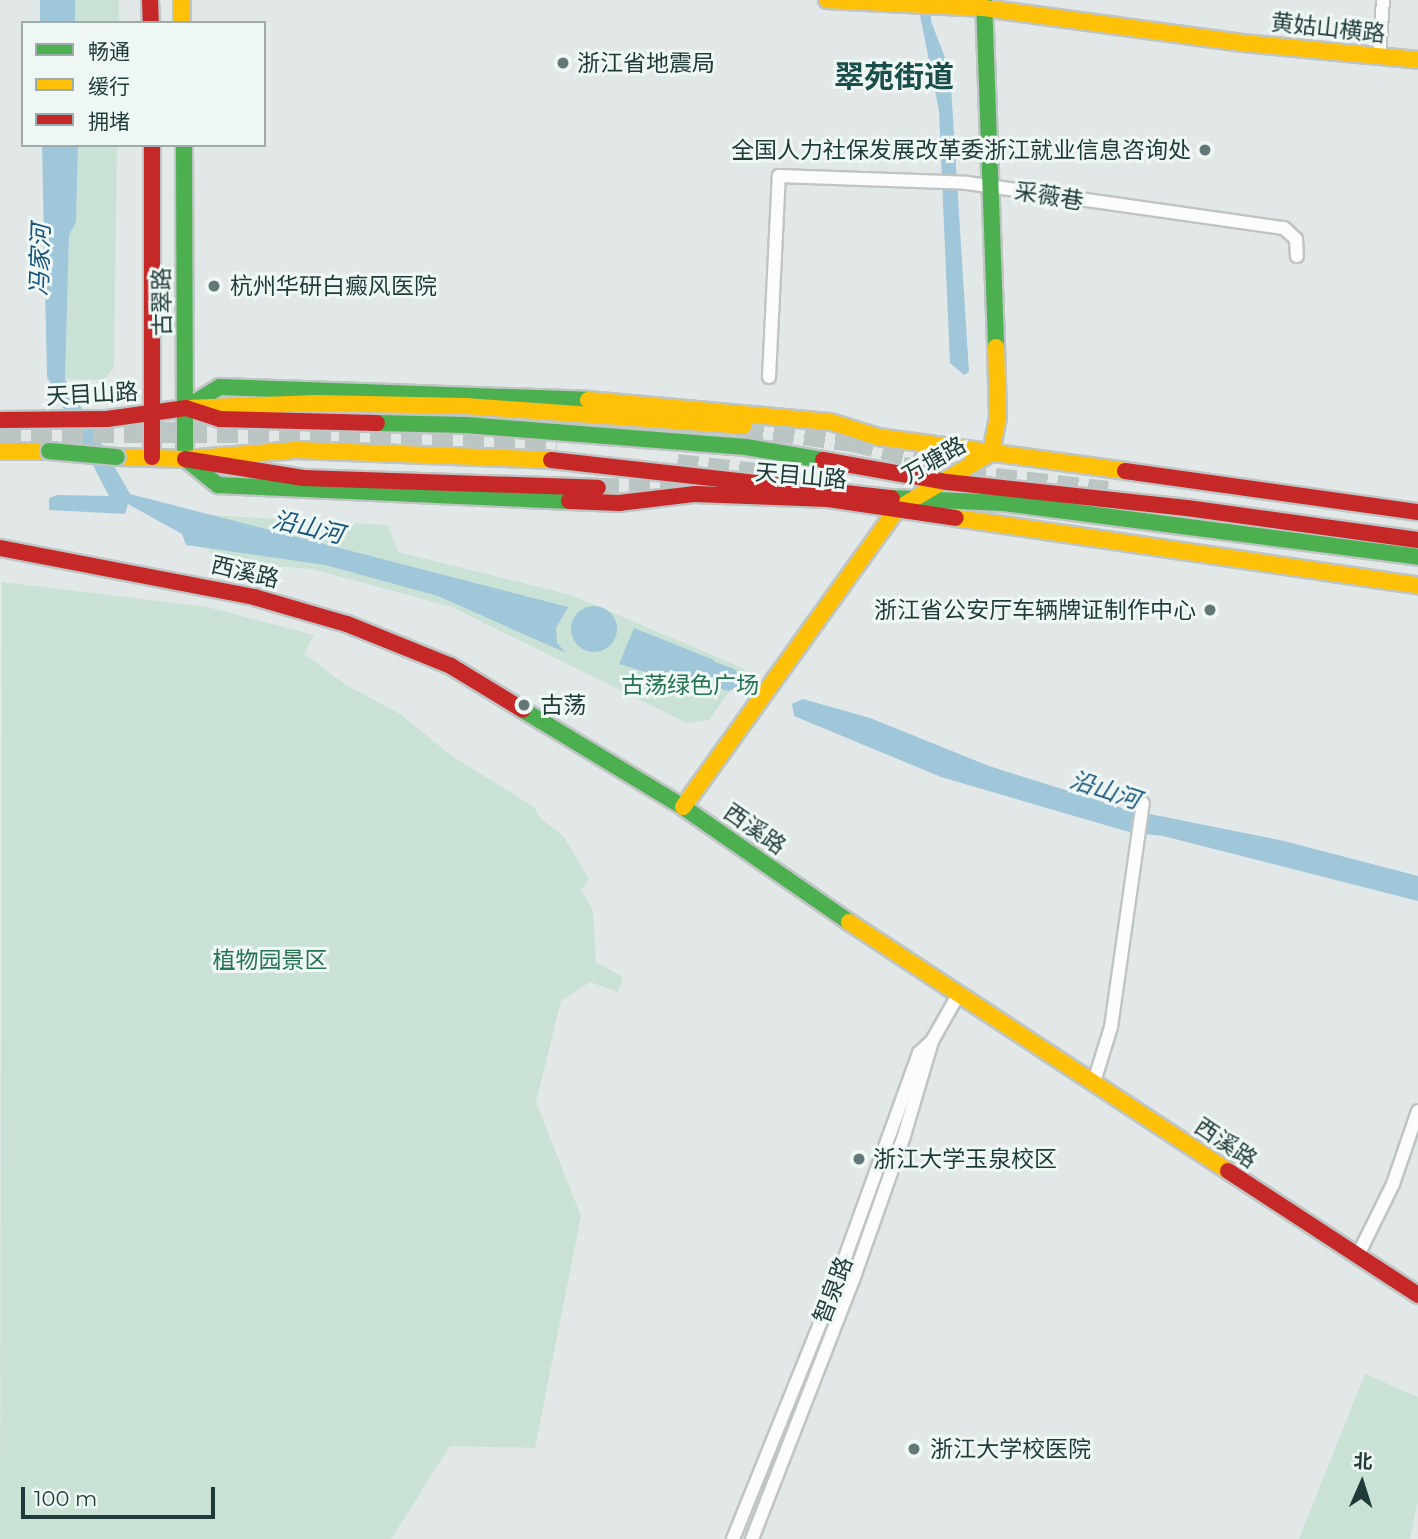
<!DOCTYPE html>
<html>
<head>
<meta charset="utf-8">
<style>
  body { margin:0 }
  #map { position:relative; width:1418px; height:1539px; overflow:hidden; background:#e2e8e7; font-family:Montserrat,"Noto Sans SC",sans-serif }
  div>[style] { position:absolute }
  .green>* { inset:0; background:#cae2d6; transform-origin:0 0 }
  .water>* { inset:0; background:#a0c6d9; transform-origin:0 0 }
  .round { border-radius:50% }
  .river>* { height:23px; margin:-11.5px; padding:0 11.5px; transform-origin:11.5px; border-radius:11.5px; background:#a0c6d9 }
  .highway-tunnel>* { height:21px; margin-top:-10.5px; transform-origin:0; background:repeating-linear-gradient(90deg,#bbc5c4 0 21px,transparent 0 31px) }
  .roads { filter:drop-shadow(2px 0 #bfc5c4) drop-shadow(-2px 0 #bfc5c4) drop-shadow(0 2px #bfc5c4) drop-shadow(0 -2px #bfc5c4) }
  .street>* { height:12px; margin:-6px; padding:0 6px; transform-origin:6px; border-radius:6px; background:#fbfcfb }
  .fast>* { height:16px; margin:-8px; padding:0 8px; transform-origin:8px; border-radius:8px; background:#4caf50 }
  .slow>* { height:16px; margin:-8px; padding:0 8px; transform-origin:8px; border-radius:8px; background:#ffc107 }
  .jam>* { height:16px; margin:-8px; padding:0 8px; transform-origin:8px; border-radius:8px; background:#c62828 }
  .bridges { filter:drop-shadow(2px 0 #bbc5c3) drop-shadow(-2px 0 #bbc5c3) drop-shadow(0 2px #bbc5c3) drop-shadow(0 -2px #bbc5c3) }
  .fast-bridge>* { height:16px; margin:-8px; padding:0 8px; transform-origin:8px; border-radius:8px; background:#4caf50 }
  .dots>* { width:19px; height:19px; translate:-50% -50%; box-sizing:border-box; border:4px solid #eff7f5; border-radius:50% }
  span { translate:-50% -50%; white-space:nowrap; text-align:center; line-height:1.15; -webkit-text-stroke:6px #eff7f5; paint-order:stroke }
  .street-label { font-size:23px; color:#1f3b39 }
  .poi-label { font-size:23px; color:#1f3b39 }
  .left { translate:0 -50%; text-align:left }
  .right { translate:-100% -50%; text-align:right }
  .park-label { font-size:23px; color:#287354 }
  .water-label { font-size:24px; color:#185579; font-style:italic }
  .district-label { font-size:30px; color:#1b4e4b; font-weight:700 }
  .legend { position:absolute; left:21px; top:21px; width:245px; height:126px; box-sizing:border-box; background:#eff7f5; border:2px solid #9cacaa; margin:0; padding:9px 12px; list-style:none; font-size:21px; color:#1f3b39 }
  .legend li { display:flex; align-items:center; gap:14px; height:35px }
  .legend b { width:35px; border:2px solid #9cacaa }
  .north { position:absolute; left:1327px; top:1448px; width:70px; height:70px; -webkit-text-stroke:5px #eff7f5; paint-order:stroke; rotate:3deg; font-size:19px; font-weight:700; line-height:28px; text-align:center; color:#1f3b39 }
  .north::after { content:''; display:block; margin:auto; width:24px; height:32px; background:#1f3b39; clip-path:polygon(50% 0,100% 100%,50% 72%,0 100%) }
  .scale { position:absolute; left:21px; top:1487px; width:194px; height:32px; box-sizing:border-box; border:4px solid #1f3b39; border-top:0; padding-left:9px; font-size:21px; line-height:24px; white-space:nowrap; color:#1f3b39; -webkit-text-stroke:5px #eff7f5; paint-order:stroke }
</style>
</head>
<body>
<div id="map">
  <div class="green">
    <div style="left:75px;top:0;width:44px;height:23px"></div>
    <div style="clip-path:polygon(78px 145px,117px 145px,114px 368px,103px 380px,65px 379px,69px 235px,76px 222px)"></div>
    <div style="clip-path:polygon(190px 514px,388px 525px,398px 552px,571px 595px,745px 669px,709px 720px,687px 723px,452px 607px,312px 569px,215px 562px)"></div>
    <div style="clip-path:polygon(2px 582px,208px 607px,314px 635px,304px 654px,346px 685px,400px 714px,452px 756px,534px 807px,541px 819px,564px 837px,589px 879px,581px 890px,593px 911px,596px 962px,623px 977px,618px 992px,590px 982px,561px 1001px,536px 1102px,581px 1216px,535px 1448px,450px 1446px,391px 1539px,0 1539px)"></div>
    <div style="clip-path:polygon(1365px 1374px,1418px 1397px,1418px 1501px,1410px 1539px,1299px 1539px)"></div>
  </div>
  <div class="water">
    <div style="left:40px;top:0;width:35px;height:23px"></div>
    <div style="clip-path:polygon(917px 0,930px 0,931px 21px,950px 71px,969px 372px,964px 375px,950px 363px,939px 111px)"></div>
    <div style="clip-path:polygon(42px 145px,78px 145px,76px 222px,69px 235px,65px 379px,130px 494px,568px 607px,556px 628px,557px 643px,566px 653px,438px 596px,325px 565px,186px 545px,182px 534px,128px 504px,125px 514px,49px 510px,49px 498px,57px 495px,109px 496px,47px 377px)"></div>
    <div class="round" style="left:571px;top:606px;width:46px;height:46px"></div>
    <div style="clip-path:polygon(634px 628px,714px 660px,720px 676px,698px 688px,619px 664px)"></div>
    <div style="clip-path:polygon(803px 699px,870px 718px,989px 766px,1125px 809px,1284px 841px,1418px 876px,1418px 901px,1163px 836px,1129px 832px,941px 777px,794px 716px,792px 704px)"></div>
  </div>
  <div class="river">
    <div style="left:693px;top:666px;width:37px;rotate:20deg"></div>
  </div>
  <div class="highway-tunnel">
    <div style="left:743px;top:426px;width:111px;rotate:7.8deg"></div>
    <div style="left:853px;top:441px;width:77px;rotate:13.5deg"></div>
    <div style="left:0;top:432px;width:339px"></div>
    <div style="left:339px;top:432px;width:218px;rotate:2.1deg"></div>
    <div style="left:677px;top:464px;width:126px;rotate:6.4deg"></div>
    <div style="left:903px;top:467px;width:206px;rotate:6.7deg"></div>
    <div style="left:598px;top:488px;width:106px;rotate:0.5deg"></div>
  </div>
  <div class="roads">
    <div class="street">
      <div style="left:1379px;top:56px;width:56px;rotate:-85.9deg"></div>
      <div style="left:769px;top:377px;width:201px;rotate:-87.2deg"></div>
      <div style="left:779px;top:176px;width:188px;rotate:2.1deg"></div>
      <div style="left:967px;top:183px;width:320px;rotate:8.1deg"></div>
      <div style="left:1284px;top:228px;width:16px;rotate:43deg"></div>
      <div style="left:1296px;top:239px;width:17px;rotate:87deg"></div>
      <div style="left:1094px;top:1082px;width:58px;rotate:-72.8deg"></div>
      <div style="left:1111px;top:1027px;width:226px;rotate:-81.9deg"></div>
      <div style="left:1357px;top:1257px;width:81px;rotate:-63.7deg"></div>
      <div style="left:1393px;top:1184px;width:77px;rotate:-71.1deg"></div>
      <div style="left:733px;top:1539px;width:259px;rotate:-68deg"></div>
      <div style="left:830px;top:1299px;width:262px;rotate:-70.1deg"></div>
      <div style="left:919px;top:1053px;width:16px;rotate:-43deg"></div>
      <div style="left:752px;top:1539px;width:278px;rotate:-68.7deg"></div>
      <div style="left:853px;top:1280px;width:150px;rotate:-70.5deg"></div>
      <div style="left:903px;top:1139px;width:102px;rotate:-73.5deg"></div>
      <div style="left:932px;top:1041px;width:53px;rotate:-60.5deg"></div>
    </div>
    <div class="fast">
      <div style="left:984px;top:0;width:347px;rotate:88deg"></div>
      <div style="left:184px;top:145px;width:314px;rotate:89.8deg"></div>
      <div style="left:189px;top:406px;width:36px;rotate:-32deg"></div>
      <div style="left:220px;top:387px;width:368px;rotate:2deg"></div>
      <div style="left:377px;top:423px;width:89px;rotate:1.3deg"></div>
      <div style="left:466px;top:425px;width:281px;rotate:4.5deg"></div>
      <div style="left:746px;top:447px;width:78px;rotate:9.6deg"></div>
      <div style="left:187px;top:460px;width:40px;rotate:39deg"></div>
      <div style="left:218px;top:485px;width:351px;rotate:2.6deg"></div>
      <div style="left:892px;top:498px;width:112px;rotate:2.6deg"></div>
      <div style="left:1004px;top:503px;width:418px;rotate:7.4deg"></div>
      <div style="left:523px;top:710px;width:187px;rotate:31.2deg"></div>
      <div style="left:683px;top:807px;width:202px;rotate:34.7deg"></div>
    </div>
    <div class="slow">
      <div style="left:182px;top:0;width:23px;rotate:90deg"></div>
      <div style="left:827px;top:0;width:157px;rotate:2.9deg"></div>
      <div style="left:984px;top:8px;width:261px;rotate:7.7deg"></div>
      <div style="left:1243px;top:43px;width:176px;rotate:5.5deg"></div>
      <div style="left:588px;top:400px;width:244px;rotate:5.2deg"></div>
      <div style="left:831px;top:422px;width:49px;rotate:17.7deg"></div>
      <div style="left:878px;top:437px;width:249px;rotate:7.8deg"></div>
      <div style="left:186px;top:408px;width:130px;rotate:-2.2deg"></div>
      <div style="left:316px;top:403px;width:150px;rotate:1.1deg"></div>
      <div style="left:466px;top:406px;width:278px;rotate:4.1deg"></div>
      <div style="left:0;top:451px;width:49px"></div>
      <div style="left:117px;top:457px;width:68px;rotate:1.7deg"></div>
      <div style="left:185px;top:459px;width:111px;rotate:-4.6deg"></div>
      <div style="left:296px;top:450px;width:255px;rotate:2.2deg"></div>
      <div style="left:956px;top:518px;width:467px;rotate:8.3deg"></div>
      <div style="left:683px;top:807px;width:367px;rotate:-54.3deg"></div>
      <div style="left:897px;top:509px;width:109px;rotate:-30.8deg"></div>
      <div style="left:991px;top:453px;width:37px;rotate:-79deg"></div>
      <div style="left:998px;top:417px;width:70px;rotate:-91.6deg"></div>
      <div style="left:849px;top:922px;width:453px;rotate:33.3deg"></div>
    </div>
    <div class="jam">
      <div style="left:150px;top:0;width:23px;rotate:88deg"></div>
      <div style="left:152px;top:145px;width:312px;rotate:90deg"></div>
      <div style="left:0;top:420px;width:107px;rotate:-0.5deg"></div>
      <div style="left:107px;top:419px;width:80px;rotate:-7.9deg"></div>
      <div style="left:186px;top:408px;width:36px;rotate:18deg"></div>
      <div style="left:220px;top:419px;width:157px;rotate:1.5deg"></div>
      <div style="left:185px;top:459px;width:120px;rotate:9.1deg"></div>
      <div style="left:303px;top:478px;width:295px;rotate:1.9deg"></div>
      <div style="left:551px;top:460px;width:343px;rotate:6.4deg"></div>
      <div style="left:823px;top:460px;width:126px;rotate:10.1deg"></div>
      <div style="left:947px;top:482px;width:241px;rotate:6.2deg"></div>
      <div style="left:1187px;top:508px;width:233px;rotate:7.9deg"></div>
      <div style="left:1125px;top:471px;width:296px;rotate:8deg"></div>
      <div style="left:569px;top:501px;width:50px;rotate:2.3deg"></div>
      <div style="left:619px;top:503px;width:77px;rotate:-6.8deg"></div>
      <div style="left:695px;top:494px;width:133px;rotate:2.2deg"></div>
      <div style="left:828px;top:499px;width:129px;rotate:8.4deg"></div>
      <div style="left:0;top:548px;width:259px;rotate:10.9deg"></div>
      <div style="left:254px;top:597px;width:97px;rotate:16.2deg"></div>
      <div style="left:347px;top:624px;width:112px;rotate:22deg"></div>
      <div style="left:451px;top:666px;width:84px;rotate:31.4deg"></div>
      <div style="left:1228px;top:1171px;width:227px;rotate:33.1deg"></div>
    </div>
  </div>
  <div class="bridges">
    <div class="fast-bridge">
      <div style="left:49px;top:451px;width:68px;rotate:5deg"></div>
    </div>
  </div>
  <div class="dots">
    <div style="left:563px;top:63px;background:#637876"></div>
    <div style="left:1205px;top:150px;background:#637876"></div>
    <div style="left:214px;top:286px;background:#637876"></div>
    <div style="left:1210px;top:610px;background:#637876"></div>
    <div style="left:524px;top:705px;background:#637876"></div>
    <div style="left:859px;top:1159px;background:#637876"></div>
    <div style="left:914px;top:1449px;background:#637876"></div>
  </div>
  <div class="street-label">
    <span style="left:1328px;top:28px;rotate:6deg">黄姑山横路</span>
    <span style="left:1049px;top:196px;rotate:9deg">采薇巷</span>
    <span style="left:162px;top:302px;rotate:-91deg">古翠路</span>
    <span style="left:92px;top:394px;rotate:-3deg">天目山路</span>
    <span style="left:934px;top:460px;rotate:-30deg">万塘路</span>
    <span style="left:801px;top:476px;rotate:5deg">天目山路</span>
    <span style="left:245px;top:572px;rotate:13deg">西溪路</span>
    <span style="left:755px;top:829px;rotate:35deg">西溪路</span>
    <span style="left:1226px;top:1143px;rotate:34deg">西溪路</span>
    <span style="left:833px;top:1290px;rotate:-69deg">智泉路</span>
  </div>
  <div class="poi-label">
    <span class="left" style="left:577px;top:63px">浙江省地震局</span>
    <span class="right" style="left:1191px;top:150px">全国人力社保发展改革委浙江就业信息咨询处</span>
    <span class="left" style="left:230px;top:286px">杭州华研白癜风医院</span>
    <span class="right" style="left:1196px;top:610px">浙江省公安厅车辆牌证制作中心</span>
    <span class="left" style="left:540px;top:705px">古荡</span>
    <span class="left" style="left:873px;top:1159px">浙江大学玉泉校区</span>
    <span class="left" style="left:930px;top:1449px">浙江大学校医院</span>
  </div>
  <div class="park-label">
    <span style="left:690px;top:685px">古荡绿色广场</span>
    <span style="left:270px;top:960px">植物园景区</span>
  </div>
  <div class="water-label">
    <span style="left:40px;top:260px;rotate:-88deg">冯家河</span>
    <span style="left:308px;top:527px;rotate:13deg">沿山河</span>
    <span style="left:1105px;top:790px;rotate:18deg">沿山河</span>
  </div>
  <div class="district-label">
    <span style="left:894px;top:77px">翠苑街道</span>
  </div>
  <ul class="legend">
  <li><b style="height:9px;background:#4caf50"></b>畅通</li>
  <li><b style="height:9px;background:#ffc107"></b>缓行</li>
  <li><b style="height:9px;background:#c62828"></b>拥堵</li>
  </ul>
  <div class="north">北</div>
  <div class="scale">100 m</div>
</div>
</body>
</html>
